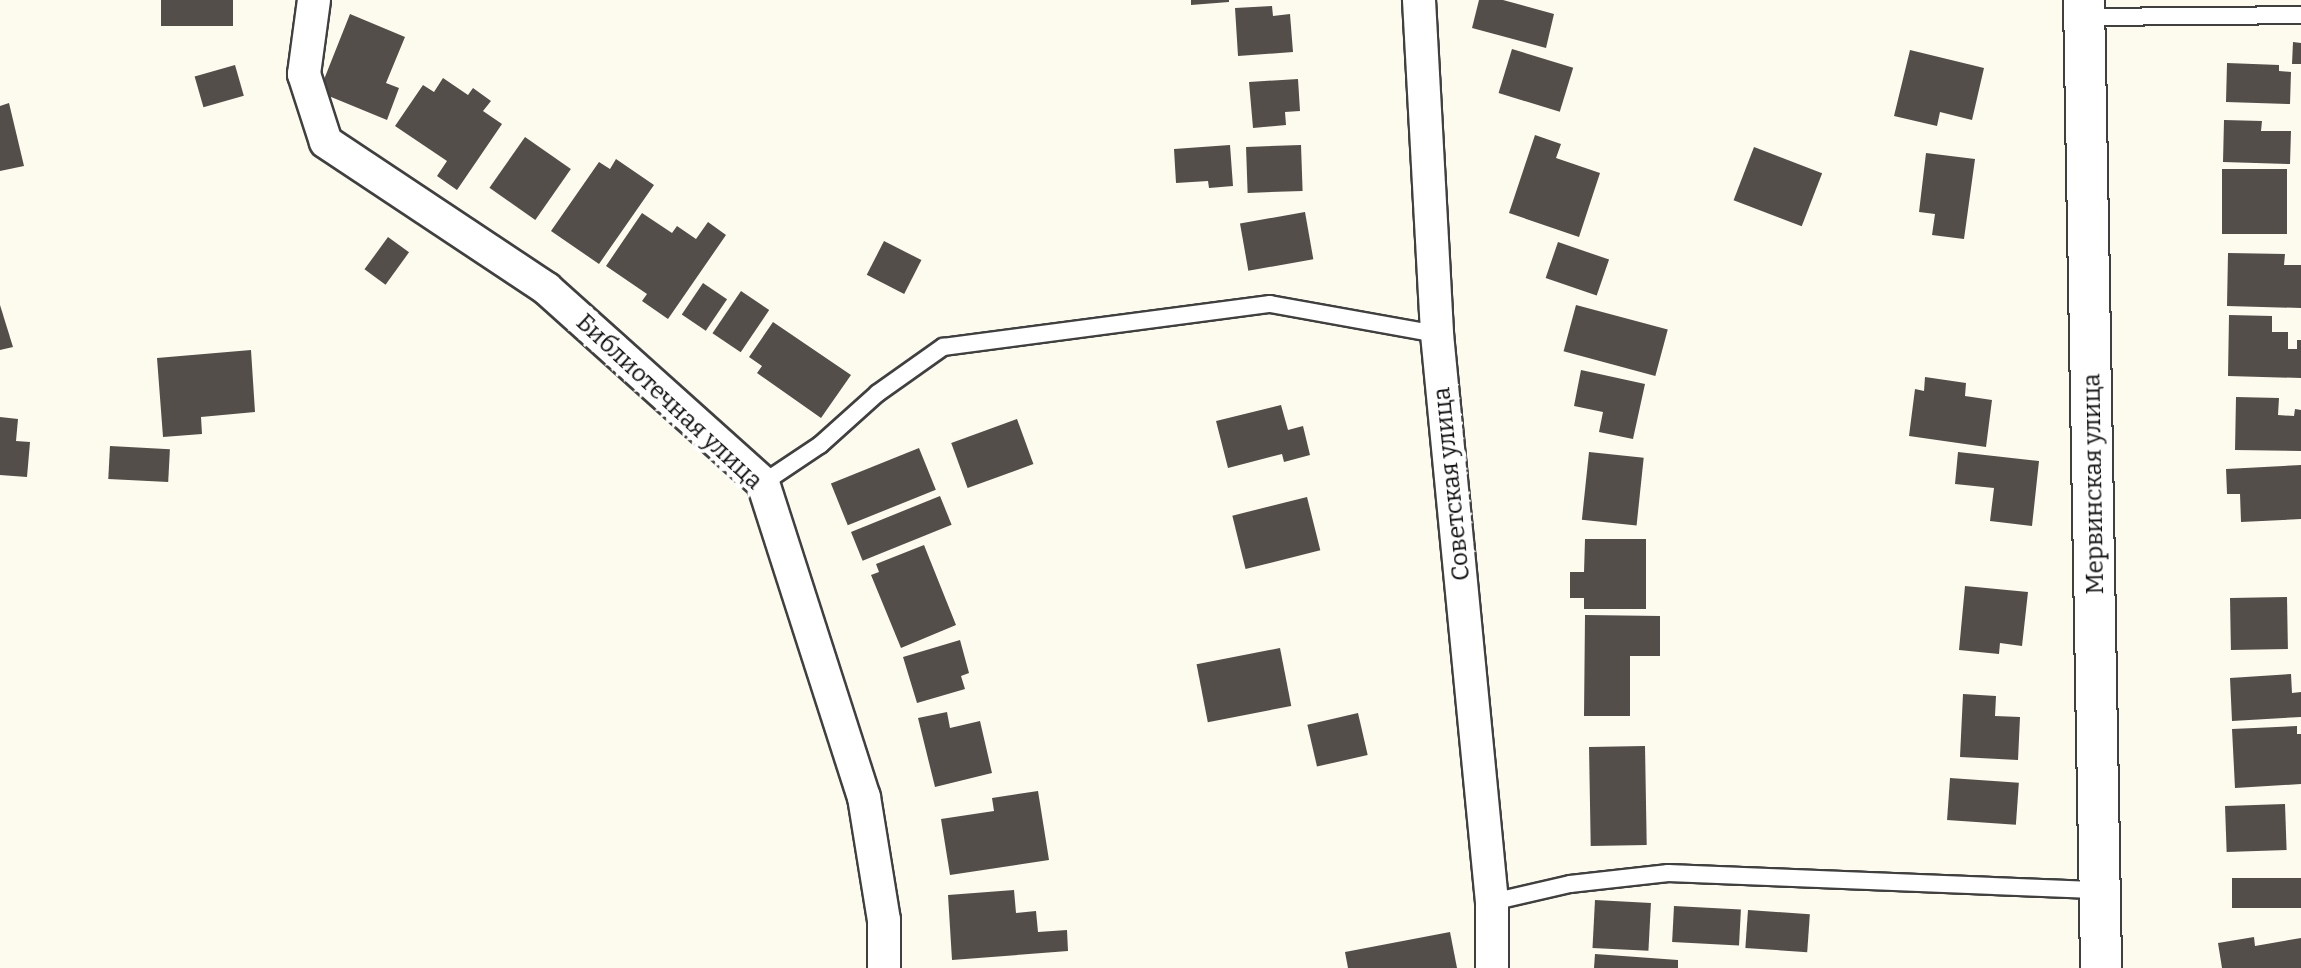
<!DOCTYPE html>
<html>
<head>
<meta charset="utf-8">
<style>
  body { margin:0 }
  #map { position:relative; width:2301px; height:968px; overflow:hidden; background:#fdfaee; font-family:Bitter,serif }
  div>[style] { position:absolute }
  .building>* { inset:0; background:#544e4a; transform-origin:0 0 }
  .roads { filter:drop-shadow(2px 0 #404040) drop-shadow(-2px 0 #404040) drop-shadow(0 2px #404040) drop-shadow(0 -2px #404040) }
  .service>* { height:16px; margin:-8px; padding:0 8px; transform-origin:8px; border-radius:8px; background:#fff }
  .minor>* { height:32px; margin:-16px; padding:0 16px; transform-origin:16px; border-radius:16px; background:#fff }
  .tertiary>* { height:40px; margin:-20px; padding:0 20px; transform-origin:20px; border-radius:20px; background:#fff }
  span { translate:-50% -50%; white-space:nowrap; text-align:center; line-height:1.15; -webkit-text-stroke:8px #fff; paint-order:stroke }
  .street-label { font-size:24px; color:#0d0d0d }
</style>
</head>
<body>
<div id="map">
  <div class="building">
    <div style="left:161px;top:0;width:72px;height:26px"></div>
    <div style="clip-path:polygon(1191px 0,1229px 0,1229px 2px,1191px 5px)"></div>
    <div style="clip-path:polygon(1479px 0,1503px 0,1554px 14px,1546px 48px,1472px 28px)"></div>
    <div style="clip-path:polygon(1272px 6px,1273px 16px,1290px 14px,1293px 52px,1238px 56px,1235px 8px)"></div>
    <div style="clip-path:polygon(350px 14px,405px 37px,386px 83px,399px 88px,387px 120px,319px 92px)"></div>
    <div style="clip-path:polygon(2293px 42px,2301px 43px,2301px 64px,2292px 64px)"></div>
    <div style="left:1512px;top:49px;width:64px;height:46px;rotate:17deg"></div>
    <div style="clip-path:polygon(1910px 50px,1984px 68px,1972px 120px,1940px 112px,1937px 126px,1894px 116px)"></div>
    <div style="clip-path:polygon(2227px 63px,2279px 65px,2279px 71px,2291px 72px,2290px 104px,2226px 102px)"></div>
    <div style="left:235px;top:65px;width:32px;height:42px;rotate:74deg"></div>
    <div style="clip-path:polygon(443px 78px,468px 95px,473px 88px,491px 101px,483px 111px,502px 124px,457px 190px,437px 176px,447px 161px,395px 126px,423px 85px,434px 92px)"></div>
    <div style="clip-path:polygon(1298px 79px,1300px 111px,1285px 112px,1286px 125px,1253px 128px,1249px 82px)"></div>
    <div style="clip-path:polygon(9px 103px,24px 166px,0 171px,0 106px)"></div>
    <div style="clip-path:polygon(2224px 120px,2262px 121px,2261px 131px,2291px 131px,2290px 164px,2223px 162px)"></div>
    <div style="clip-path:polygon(1535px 135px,1561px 144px,1556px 158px,1600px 173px,1579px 237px,1509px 213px)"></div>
    <div style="left:525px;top:137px;width:56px;height:62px;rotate:35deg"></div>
    <div style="clip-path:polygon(1230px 145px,1233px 186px,1209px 188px,1208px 181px,1176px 183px,1174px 149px)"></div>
    <div style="left:1301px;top:145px;width:46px;height:55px;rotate:88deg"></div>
    <div style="left:1754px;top:147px;width:73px;height:57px;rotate:21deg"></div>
    <div style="clip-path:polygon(1926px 153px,1975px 159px,1964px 239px,1932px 235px,1935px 214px,1919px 212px)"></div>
    <div style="clip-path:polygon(616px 159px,654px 185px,599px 264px,551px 231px,599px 162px,610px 169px)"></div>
    <div style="left:2222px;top:169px;width:65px;height:65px"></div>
    <div style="left:1305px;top:212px;width:48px;height:66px;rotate:80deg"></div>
    <div style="clip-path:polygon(642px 213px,672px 233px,677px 226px,696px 239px,708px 222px,726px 235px,668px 319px,642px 301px,647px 294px,606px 266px)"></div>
    <div style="left:388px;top:237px;width:26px;height:40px;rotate:36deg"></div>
    <div style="left:884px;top:241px;width:42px;height:38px;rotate:27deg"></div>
    <div style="left:1558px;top:242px;width:54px;height:38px;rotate:19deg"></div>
    <div style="clip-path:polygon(2228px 253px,2285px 254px,2284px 265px,2301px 265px,2301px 308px,2227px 306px)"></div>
    <div style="left:703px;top:283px;width:29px;height:38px;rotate:34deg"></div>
    <div style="left:741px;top:291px;width:34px;height:51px;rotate:34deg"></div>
    <div style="clip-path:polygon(0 305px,13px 347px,0 350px)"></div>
    <div style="left:1576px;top:305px;width:95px;height:48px;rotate:15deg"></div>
    <div style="clip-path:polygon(2229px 315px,2272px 316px,2272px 332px,2288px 332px,2288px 349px,2297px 349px,2297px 340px,2301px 340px,2301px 378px,2228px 376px)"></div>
    <div style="clip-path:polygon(773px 322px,851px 375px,821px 418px,757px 373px,762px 366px,749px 357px)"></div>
    <div style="clip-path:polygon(251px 350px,255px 412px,201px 417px,202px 434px,163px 437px,157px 358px)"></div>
    <div style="clip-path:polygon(1581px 370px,1645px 384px,1633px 439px,1599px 432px,1603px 412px,1574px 406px)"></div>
    <div style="clip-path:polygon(1925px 377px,1966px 383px,1965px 396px,1992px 400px,1986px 447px,1909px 436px,1915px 389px,1924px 391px)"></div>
    <div style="clip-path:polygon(2236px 397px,2279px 398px,2278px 415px,2294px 416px,2295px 409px,2301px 410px,2301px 451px,2235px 450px)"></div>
    <div style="clip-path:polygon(1281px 405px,1288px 430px,1303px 426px,1310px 455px,1284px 462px,1282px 454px,1228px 468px,1216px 421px)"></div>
    <div style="clip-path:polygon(0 417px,18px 419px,16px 441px,30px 442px,27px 477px,0 475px)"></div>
    <div style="left:1017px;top:419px;width:48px;height:70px;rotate:70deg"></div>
    <div style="left:110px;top:446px;width:60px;height:33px;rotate:3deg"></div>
    <div style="left:919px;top:448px;width:45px;height:95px;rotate:68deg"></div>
    <div style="left:1589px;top:452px;width:55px;height:68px;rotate:6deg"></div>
    <div style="clip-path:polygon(1958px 452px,2039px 461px,2032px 526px,1990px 521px,1994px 488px,1955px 484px)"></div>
    <div style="clip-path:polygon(2301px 465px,2301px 519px,2241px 522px,2240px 494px,2227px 494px,2226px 469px)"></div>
    <div style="left:940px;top:496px;width:31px;height:96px;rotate:68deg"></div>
    <div style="left:1307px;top:497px;width:55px;height:77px;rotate:76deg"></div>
    <div style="clip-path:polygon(1585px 539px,1646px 539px,1646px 609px,1584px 609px,1584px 598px,1570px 598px,1570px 572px,1584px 572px)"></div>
    <div style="clip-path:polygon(924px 545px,956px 625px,901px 648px,871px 575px,879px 572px,876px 564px)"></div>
    <div style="clip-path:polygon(1965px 586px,2028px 592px,2022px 646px,2000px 643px,1999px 654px,1959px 650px)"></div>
    <div style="left:2287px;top:597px;width:52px;height:57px;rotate:89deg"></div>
    <div style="clip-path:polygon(1585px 615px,1660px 616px,1660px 656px,1630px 656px,1630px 716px,1584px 716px)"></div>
    <div style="clip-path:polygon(960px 640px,969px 673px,961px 676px,965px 689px,917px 703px,903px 657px)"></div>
    <div style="left:1280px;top:648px;width:59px;height:85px;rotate:79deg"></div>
    <div style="clip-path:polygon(2291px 674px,2292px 693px,2301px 692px,2301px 717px,2232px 721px,2230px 678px)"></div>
    <div style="clip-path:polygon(1963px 694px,1996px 696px,1995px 716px,2020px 717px,2018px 760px,1960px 757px)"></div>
    <div style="clip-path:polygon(947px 712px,950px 728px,980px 721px,992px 773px,935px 787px,918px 718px)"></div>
    <div style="left:1358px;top:713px;width:43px;height:52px;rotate:77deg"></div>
    <div style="clip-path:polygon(2297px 726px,2297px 734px,2301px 734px,2301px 784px,2235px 788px,2232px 729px)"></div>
    <div style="left:1645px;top:746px;width:99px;height:56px;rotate:89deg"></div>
    <div style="left:1950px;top:778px;width:69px;height:42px;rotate:4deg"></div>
    <div style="clip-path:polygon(1038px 791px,1049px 860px,950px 875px,941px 819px,994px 811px,992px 798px)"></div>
    <div style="left:2285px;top:804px;width:46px;height:60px;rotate:88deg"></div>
    <div style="left:2301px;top:878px;width:30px;height:69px;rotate:90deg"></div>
    <div style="clip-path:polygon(1014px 890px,1016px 913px,1036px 911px,1038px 932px,1067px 930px,1068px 951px,952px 960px,948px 895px)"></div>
    <div style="left:1595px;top:900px;width:56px;height:48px;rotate:3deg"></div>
    <div style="left:1674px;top:906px;width:67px;height:36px;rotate:3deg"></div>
    <div style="left:1748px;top:910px;width:62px;height:38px;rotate:4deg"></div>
    <div style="clip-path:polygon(1450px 932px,1457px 968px,1348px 968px,1345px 952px)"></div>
    <div style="clip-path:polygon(2254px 937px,2255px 946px,2301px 938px,2301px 968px,2222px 968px,2218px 943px)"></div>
    <div style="clip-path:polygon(1595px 954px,1678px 960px,1678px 968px,1594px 968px)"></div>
  </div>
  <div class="roads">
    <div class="service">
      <div style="left:2086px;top:17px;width:215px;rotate:-0.5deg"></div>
      <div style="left:763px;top:483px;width:69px;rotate:-33.7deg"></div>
      <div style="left:820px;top:445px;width:78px;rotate:-41.9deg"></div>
      <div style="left:878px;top:393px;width:80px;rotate:-35.3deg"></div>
      <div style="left:943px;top:347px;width:330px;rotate:-7.5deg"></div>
      <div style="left:1270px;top:304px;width:170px;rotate:10.2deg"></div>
      <div style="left:1492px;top:902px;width:80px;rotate:-13deg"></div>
      <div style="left:1570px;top:884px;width:99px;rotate:-6.4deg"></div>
      <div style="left:1668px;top:873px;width:432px;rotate:2.3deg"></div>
    </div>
    <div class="minor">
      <div style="left:314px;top:0;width:75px;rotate:97.7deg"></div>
      <div style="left:304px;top:74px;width:71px;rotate:72.1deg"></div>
      <div style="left:326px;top:142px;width:265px;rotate:33.6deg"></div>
      <div style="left:547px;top:289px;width:290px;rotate:41.9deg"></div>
      <div style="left:763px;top:483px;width:330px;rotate:72.2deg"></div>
      <div style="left:864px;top:797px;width:125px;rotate:80.8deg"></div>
      <div style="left:884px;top:920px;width:48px;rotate:90deg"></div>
      <div style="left:1419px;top:0;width:334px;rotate:86.9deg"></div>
      <div style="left:1437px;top:334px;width:571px;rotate:84.47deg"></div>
      <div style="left:1492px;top:902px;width:66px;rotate:90deg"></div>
    </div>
    <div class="tertiary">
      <div style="left:2084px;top:0;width:968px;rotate:88.99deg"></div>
    </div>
  </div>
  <div class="street-label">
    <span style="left:669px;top:402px;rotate:43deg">Библиотечная улица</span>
    <span style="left:1452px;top:484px;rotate:-96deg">Советская улица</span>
    <span style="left:2094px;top:484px;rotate:-91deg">Мервинская улица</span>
  </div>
</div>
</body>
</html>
